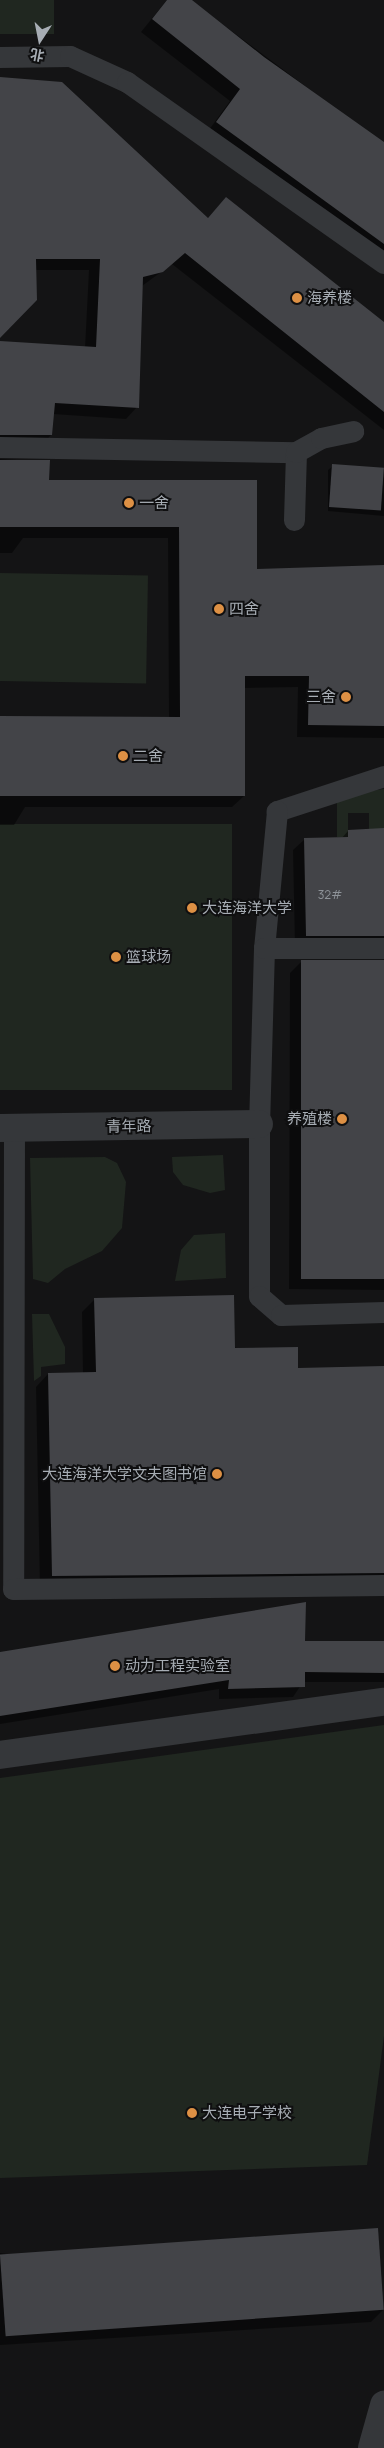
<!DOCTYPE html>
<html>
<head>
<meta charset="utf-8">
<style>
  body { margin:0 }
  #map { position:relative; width:384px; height:2448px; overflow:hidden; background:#141415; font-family:Manrope,"Noto Sans SC",sans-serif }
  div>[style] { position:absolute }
  .green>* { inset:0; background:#202720; transform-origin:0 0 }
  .shadow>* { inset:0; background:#0007 }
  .building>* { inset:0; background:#434448; transform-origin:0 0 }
  .service>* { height:21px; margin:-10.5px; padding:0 10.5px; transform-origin:10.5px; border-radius:10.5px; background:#35373a }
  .minor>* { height:28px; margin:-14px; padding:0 14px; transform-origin:14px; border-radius:14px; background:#35373a }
  .dots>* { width:14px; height:14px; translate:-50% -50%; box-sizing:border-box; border:2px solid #0f0f10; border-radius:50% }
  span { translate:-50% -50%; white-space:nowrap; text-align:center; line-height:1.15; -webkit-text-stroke:4px #0f0f10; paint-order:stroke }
  .number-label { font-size:12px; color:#8e9399 }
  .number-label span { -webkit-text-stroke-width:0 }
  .poi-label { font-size:15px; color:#a7adb4 }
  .left { translate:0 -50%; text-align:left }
  .right { translate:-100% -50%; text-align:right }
  .street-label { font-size:15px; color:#a7adb4 }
  .north { position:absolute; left:15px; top:15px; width:50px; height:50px; -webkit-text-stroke:4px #0f0f10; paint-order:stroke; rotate:191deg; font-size:14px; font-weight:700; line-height:20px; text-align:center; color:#a7adb4 }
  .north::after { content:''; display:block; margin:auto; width:18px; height:22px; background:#a7adb4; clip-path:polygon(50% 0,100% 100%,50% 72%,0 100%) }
</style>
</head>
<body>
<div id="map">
  <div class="green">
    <div style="left:0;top:0;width:54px;height:34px"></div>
    <div style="left:0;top:573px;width:148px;height:108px;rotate:1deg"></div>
    <div style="clip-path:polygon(384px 789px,384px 890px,369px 849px,369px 813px,348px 813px,348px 837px,337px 837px,337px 796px)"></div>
    <div style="left:232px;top:824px;width:266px;height:232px;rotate:90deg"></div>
    <div style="clip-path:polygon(223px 1155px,225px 1190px,210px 1193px,183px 1185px,173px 1172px,172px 1157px)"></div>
    <div style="clip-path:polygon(105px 1157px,117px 1163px,126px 1182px,122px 1228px,102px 1251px,65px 1269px,48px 1283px,33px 1279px,30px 1158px)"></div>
    <div style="clip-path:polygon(225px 1233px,226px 1278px,175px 1281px,181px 1250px,194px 1235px)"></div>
    <div style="clip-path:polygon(32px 1314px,49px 1314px,65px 1347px,65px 1364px,41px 1367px,41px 1376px,34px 1381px)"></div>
    <div style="clip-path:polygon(384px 1725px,384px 2036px,367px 2165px,0 2178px,0 1778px)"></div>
  </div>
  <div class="shadow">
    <div style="clip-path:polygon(167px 0,190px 0,384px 145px,384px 264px,206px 134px,230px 101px,141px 32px)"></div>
    <div style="clip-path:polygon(0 87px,207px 219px,226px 198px,384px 324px,384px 430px,172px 264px,142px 286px,137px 407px,126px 419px,53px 414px,51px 435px,39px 447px,0 447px,0 342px,85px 348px,89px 270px,35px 270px,0 336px)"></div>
    <div style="clip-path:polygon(0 459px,49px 462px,48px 481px,256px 481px,256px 570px,384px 566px,384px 738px,297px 737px,298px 687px,244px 688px,244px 796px,232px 807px,25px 807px,14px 825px,0 825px,0 718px,169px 718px,168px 538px,23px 538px,12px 553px,0 553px)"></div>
    <div style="clip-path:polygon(333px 466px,384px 469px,384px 516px,328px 511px,328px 470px)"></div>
    <div style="clip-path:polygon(384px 830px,384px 958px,295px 946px,293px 850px,305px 839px,341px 839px,348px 831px)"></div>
    <div style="clip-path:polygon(301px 962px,384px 962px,384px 1290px,289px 1289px,290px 973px)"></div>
    <div style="clip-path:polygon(95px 1299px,297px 1369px,384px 1367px,384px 1585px,40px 1588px,36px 1387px,48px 1374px,83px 1374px,82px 1312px)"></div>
    <div style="clip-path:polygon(304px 1642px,384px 1643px,384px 1682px,303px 1682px,293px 1697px,219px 1699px,219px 1689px,0 1724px,0 1653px)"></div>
    <div style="clip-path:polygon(0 2253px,383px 2310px,371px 2322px,0 2345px)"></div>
  </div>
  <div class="building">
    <div style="clip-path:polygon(167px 0,192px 0,264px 57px,384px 142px,384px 244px,216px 122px,240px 89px,152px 19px)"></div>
    <div style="clip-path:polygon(0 77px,62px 82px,208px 218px,226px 197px,384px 322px,384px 412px,185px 253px,163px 272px,143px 277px,139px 408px,55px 403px,52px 435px,0 435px,0 341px,96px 347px,100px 259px,36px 259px,37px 300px,0 338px)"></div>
    <div style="clip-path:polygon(0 460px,50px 460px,49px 480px,257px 480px,257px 569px,384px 565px,384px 726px,308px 725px,309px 676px,245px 676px,245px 796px,0 796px,0 716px,180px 717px,179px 527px,0 527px)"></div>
    <div style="left:332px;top:464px;width:52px;height:43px;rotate:4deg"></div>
    <div style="clip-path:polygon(384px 828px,384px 936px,306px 936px,304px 838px,348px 837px,348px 830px)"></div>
    <div style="left:301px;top:960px;width:83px;height:319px"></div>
    <div style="clip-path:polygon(234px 1295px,235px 1348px,298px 1347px,298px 1368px,384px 1366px,384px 1573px,52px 1576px,48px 1373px,96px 1372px,94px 1298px)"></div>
    <div style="clip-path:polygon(306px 1602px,305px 1641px,384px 1641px,384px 1673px,305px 1672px,305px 1687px,228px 1689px,229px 1680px,0 1716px,0 1652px)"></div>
    <div style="left:378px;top:2228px;width:82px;height:379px;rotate:86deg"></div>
  </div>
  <div class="service">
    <div style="left:0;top:57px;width:70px;rotate:-0.8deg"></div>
    <div style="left:70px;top:56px;width:63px;rotate:24.5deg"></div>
    <div style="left:127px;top:82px;width:314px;rotate:35.2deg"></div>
    <div style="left:0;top:447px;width:296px;rotate:1deg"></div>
    <div style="left:296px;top:452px;width:68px;rotate:91.7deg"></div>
    <div style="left:296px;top:452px;width:29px;rotate:-29deg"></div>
    <div style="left:321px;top:438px;width:33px;rotate:-12deg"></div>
    <div style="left:384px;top:776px;width:113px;rotate:161.9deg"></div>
    <div style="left:277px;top:811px;width:138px;rotate:95.4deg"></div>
    <div style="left:264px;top:948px;width:176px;rotate:91.6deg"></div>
    <div style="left:259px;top:1124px;width:172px;rotate:90deg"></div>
    <div style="left:259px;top:1296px;width:29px;rotate:41deg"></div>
    <div style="left:281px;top:1315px;width:103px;rotate:-1.7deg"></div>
    <div style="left:264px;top:948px;width:120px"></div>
    <div style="left:14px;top:1128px;width:461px;rotate:90.1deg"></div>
    <div style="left:13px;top:1589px;width:371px;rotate:-0.6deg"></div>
  </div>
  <div class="minor">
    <div style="left:0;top:1128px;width:259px;rotate:-0.9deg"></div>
    <div style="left:0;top:1755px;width:388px;rotate:-7.9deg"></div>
    <div style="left:372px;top:2448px;width:45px;rotate:-74.4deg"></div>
  </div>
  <div class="dots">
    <div style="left:297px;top:298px;background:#dd9044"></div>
    <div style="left:129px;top:503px;background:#dd9044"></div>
    <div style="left:219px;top:609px;background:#dd9044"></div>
    <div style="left:346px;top:697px;background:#dd9044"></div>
    <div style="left:123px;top:756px;background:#dd9044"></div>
    <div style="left:192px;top:908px;background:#dd9044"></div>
    <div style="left:116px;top:957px;background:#dd9044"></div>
    <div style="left:342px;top:1119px;background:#dd9044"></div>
    <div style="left:217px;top:1474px;background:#dd9044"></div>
    <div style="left:115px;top:1666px;background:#dd9044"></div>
    <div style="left:192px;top:2113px;background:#dd9044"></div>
  </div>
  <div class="number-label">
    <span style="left:330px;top:895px">32#</span>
  </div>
  <div class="poi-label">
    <span class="left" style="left:307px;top:298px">海养楼</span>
    <span class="left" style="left:139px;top:503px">一舍</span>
    <span class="left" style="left:229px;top:609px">四舍</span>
    <span class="right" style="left:336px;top:697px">三舍</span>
    <span class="left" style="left:133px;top:756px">二舍</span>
    <span class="left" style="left:202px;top:908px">大连海洋大学</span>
    <span class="left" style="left:126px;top:957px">篮球场</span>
    <span class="right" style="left:332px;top:1119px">养殖楼</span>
    <span class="right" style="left:207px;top:1474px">大连海洋大学文夫图书馆</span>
    <span class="left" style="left:125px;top:1666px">动力工程实验室</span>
    <span class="left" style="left:202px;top:2113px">大连电子学校</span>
  </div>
  <div class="street-label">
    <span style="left:129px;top:1126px;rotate:-1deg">青年路</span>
  </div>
  <div class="north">北</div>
</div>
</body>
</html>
